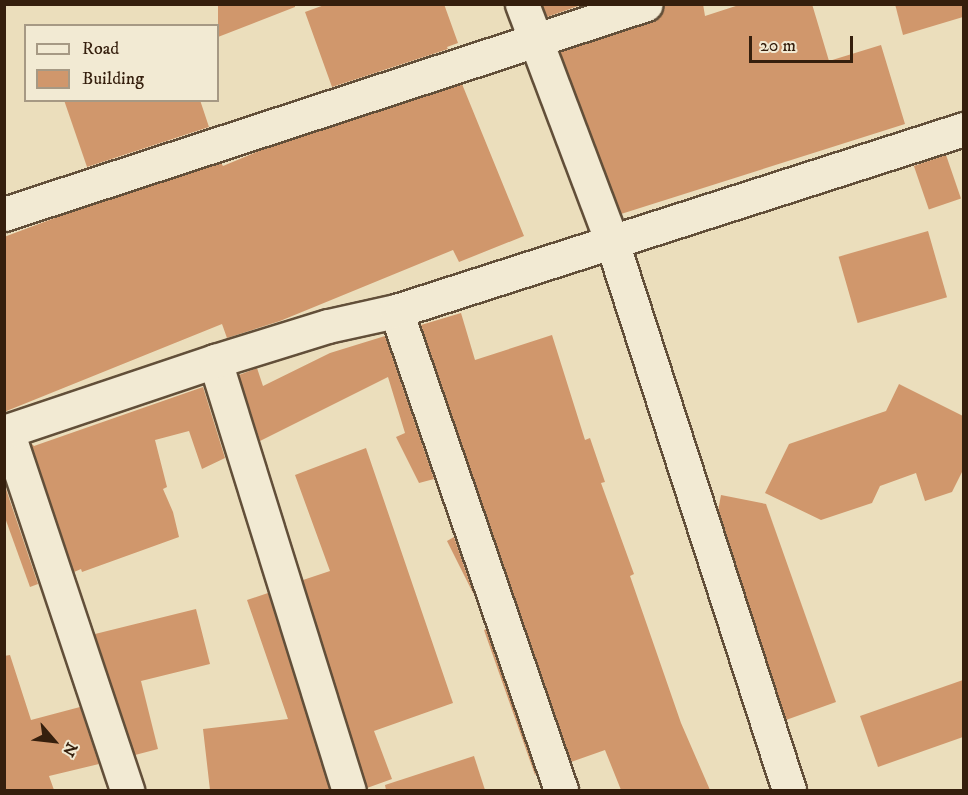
<!DOCTYPE html>
<html>
<head>
<meta charset="utf-8">
<style>
  body { margin:0 }
  #map { position:relative; width:968px; height:795px; overflow:hidden; background:#ebdebc; font-family:"IM FELL DW Pica",serif }
  div>[style] { position:absolute }
  .building>* { inset:0; background:#d0976c; transform-origin:0 0 }
  .roads { filter:drop-shadow(2px 0 #624f39) drop-shadow(-2px 0 #624f39) drop-shadow(0 2px #624f39) drop-shadow(0 -2px #624f39) }
  .minor>* { height:33px; margin:-16.5px; padding:0 16.5px; transform-origin:16.5px; border-radius:16.5px; background:#f2ead3 }
  span { translate:-50% -50%; white-space:nowrap; text-align:center; line-height:1.15; -webkit-text-stroke:6px #f2ead3; paint-order:stroke }
  .frame { position:absolute; inset:0; border:6px solid #351f0d; pointer-events:none }
  .legend { position:absolute; left:24px; top:24px; width:195px; height:78px; box-sizing:border-box; background:#f2ead3; border:2px solid #a69984; margin:0; padding:8px 10px; list-style:none; font-size:18px; color:#351f0d }
  .legend li { display:flex; align-items:center; gap:12px; height:30px }
  .legend b { width:30px; border:2px solid #a69984 }
  .north { position:absolute; left:24px; top:711px; width:60px; height:60px; -webkit-text-stroke:4px #f2ead3; paint-order:stroke; rotate:118deg; font-size:16px; font-weight:700; line-height:24px; text-align:center; color:#351f0d }
  .north::after { content:''; display:block; margin:auto; width:21px; height:27px; background:#351f0d; clip-path:polygon(50% 0,100% 100%,50% 72%,0 100%) }
  .scale { position:absolute; left:749px; top:36px; width:104px; height:27px; box-sizing:border-box; border:3px solid #351f0d; border-top:0; padding-left:8px; font-size:18px; line-height:21px; white-space:nowrap; color:#351f0d; -webkit-text-stroke:4px #f2ead3; paint-order:stroke }
</style>
</head>
<body>
<div id="map">
  <div class="building">
    <div style="clip-path:polygon(218px 4px,295px 4px,295px 7px,218px 37px)"></div>
    <div style="clip-path:polygon(327px 4px,444px 4px,458px 43px,447px 47px,448px 49px,332px 87px,305px 12px)"></div>
    <div style="clip-path:polygon(542px 4px,584px 4px,547px 17px)"></div>
    <div style="clip-path:polygon(664px 4px,703px 4px,705px 16px,742px 4px,812px 4px,829px 61px,881px 45px,905px 124px,621px 214px,560px 52px,652px 22px,660px 16px)"></div>
    <div style="clip-path:polygon(895px 4px,963px 4px,963px 17px,903px 35px)"></div>
    <div style="clip-path:polygon(462px 84px,524px 236px,459px 262px,453px 250px,280px 321px,227px 338px,222px 324px,4px 412px,4px 237px,68px 213px,221px 163px,223px 166px,271px 146px)"></div>
    <div style="clip-path:polygon(64px 100px,200px 100px,209px 127px,87px 167px)"></div>
    <div style="left:946px;top:155px;width:46px;height:34px;rotate:71deg"></div>
    <div style="left:928px;top:231px;width:69px;height:93px;rotate:74deg"></div>
    <div style="clip-path:polygon(461px 313px,475px 360px,552px 335px,585px 440px,590px 438px,605px 482px,601px 483px,634px 574px,630px 576px,681px 723px,710px 790px,621px 790px,605px 750px,571px 762px,421px 325px)"></div>
    <div style="clip-path:polygon(385px 336px,434px 479px,419px 483px,396px 437px,405px 433px,388px 377px,260px 441px,239px 375px,257px 368px,263px 386px,330px 353px)"></div>
    <div style="clip-path:polygon(899px 384px,963px 416px,963px 470px,952px 492px,925px 501px,916px 473px,880px 486px,872px 503px,821px 520px,765px 493px,789px 444px,886px 411px)"></div>
    <div style="clip-path:polygon(203px 387px,225px 458px,202px 469px,189px 431px,155px 440px,167px 487px,163px 489px,173px 512px,179px 537px,82px 572px,81px 569px,74px 572px,31px 443px,34px 446px)"></div>
    <div style="clip-path:polygon(366px 448px,453px 703px,374px 731px,392px 779px,367px 788px,303px 580px,330px 571px,295px 475px)"></div>
    <div style="clip-path:polygon(4px 483px,38px 584px,30px 587px,4px 515px)"></div>
    <div style="clip-path:polygon(721px 495px,766px 504px,836px 702px,786px 720px,718px 511px)"></div>
    <div style="clip-path:polygon(454px 537px,474px 595px,447px 541px)"></div>
    <div style="clip-path:polygon(268px 593px,330px 790px,210px 790px,203px 729px,288px 719px,247px 600px)"></div>
    <div style="clip-path:polygon(196px 609px,210px 664px,141px 681px,158px 749px,135px 755px,95px 634px)"></div>
    <div style="clip-path:polygon(486px 629px,536px 774px,535px 775px,484px 630px)"></div>
    <div style="clip-path:polygon(10px 655px,31px 720px,80px 707px,99px 764px,49px 776px,54px 790px,4px 790px,4px 656px)"></div>
    <div style="clip-path:polygon(963px 680px,963px 737px,878px 767px,860px 716px)"></div>
    <div style="clip-path:polygon(474px 756px,485px 790px,386px 790px,385px 785px)"></div>
  </div>
  <div class="roads">
    <div class="minor">
      <div style="left:522px;top:4px;width:254px;rotate:69.3deg"></div>
      <div style="left:612px;top:242px;width:576px;rotate:72.1deg"></div>
      <div style="left:4px;top:214px;width:675px;rotate:-18.11deg"></div>
      <div style="left:396px;top:311px;width:507px;rotate:70.99deg"></div>
      <div style="left:215px;top:361px;width:449px;rotate:72.7deg"></div>
      <div style="left:7px;top:431px;width:379px;rotate:71.5deg"></div>
      <div style="left:4px;top:432px;width:223px;rotate:-18.6deg"></div>
      <div style="left:215px;top:361px;width:118px;rotate:-17.2deg"></div>
      <div style="left:328px;top:326px;width:70px;rotate:-12.4deg"></div>
      <div style="left:396px;top:311px;width:596px;rotate:-17.77deg"></div>
    </div>
  </div>
  <div class="frame"></div>
  <ul class="legend">
  <li><b style="height:8px;background:#f2ead3"></b>Road</li>
  <li><b style="height:16px;background:#d0976c"></b>Building</li>
  </ul>
  <div class="north">N</div>
  <div class="scale">20 m</div>
</div>
</body>
</html>
